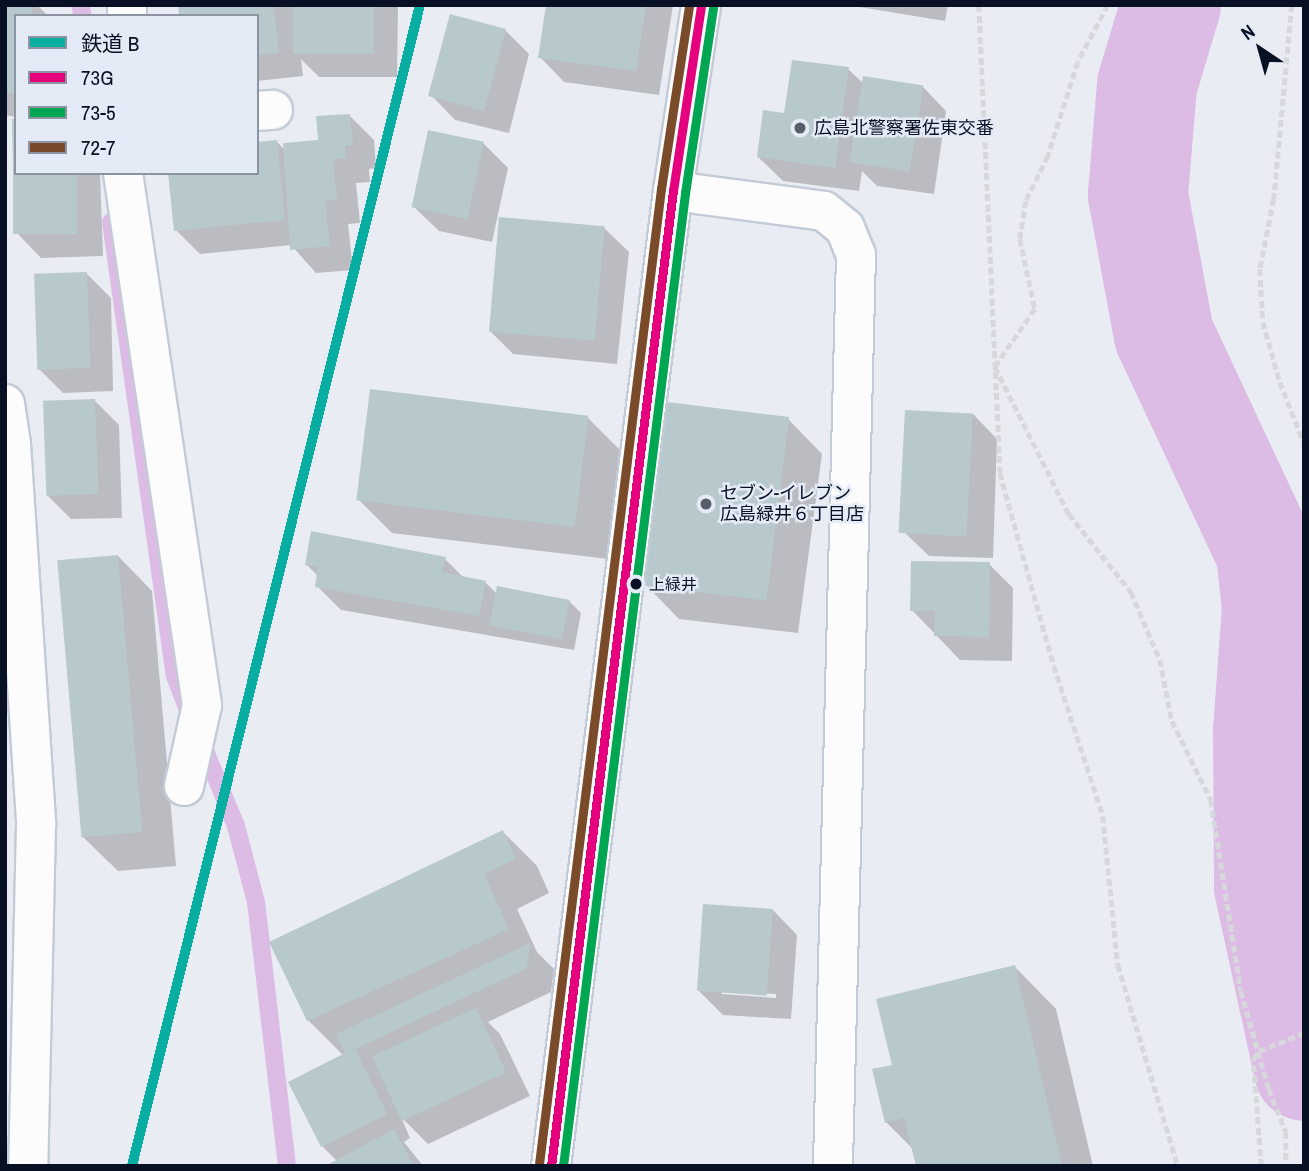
<!DOCTYPE html>
<html>
<head>
<meta charset="utf-8">
<style>
  body { margin:0 }
  #map { position:relative; width:1309px; height:1171px; overflow:hidden; background:#e9ecf2; font-family:"Archivo Narrow","Noto Sans JP",sans-serif }
  div>[style] { position:absolute }
  .shadow>* { inset:0; background:#0003 }
  .stream>* { height:18px; margin:-9px; padding:0 9px; transform-origin:9px; border-radius:9px; background:#dcbce4 }
  .river>* { height:100px; margin:-50px; padding:0 50px; transform-origin:50px; border-radius:50px; background:#dcbce4 }
  .building>* { inset:0; background:#b8c9cd; transform-origin:0 0 }
  .path>* { height:4.5px; margin-top:-2.25px; transform-origin:0; background:repeating-linear-gradient(90deg,#d7d8db 0 7px,transparent 0 10.5px) }
  .roads { filter:drop-shadow(2px 0 #c4cbd8) drop-shadow(-2px 0 #c4cbd8) drop-shadow(0 2px #c4cbd8) drop-shadow(0 -2px #c4cbd8) }
  .minor>* { height:38px; margin:-19px; padding:0 19px; transform-origin:19px; border-radius:19px; background:#fcfcfd }
  .tertiary>* { height:38px; margin:-19px; padding:0 19px; transform-origin:19px; border-radius:19px; background:#fcfcfd }
  .secondary>* { height:38px; margin:-19px; padding:0 19px; transform-origin:19px; border-radius:19px; background:#fcfcfd }
  .bus-1>* { height:9px; margin:-4.5px; padding:0 4.5px; transform-origin:4.5px; border-radius:4.5px; background:#e5007d }
  .bus-2>* { height:9px; margin:-4.5px; padding:0 4.5px; transform-origin:4.5px; border-radius:4.5px; background:#00a651 }
  .bus-3>* { height:9px; margin:-4.5px; padding:0 4.5px; transform-origin:4.5px; border-radius:4.5px; background:#7a4b2a }
  .rail-1>* { height:10px; margin:-5px; padding:0 5px; transform-origin:5px; border-radius:5px; background:#09aea2 }
  .dots>* { width:19px; height:19px; translate:-50% -50%; box-sizing:border-box; border:4px solid #e5ebf6; border-radius:50% }
  span { translate:-50% -50%; white-space:nowrap; text-align:center; line-height:1.15; -webkit-text-stroke:5px #e5ebf6; paint-order:stroke }
  .bus-label { font-size:16px; color:#071123 }
  .left { translate:0 -50%; text-align:left }
  .poi-label { font-size:18px; color:#071123 }
  .frame { position:absolute; inset:0; border:7px solid #071123; pointer-events:none }
  .legend { position:absolute; left:14px; top:14px; width:245px; height:161px; box-sizing:border-box; background:#e5ebf6; border:2px solid #8c94a2; margin:0; padding:9px 12px; list-style:none; font-size:21px; color:#071123 }
  .legend li { display:flex; align-items:center; gap:14px; height:35px }
  .legend b { width:35px; border:2px solid #8c94a2 }
  .north { position:absolute; left:1225px; top:14px; width:70px; height:70px; -webkit-text-stroke:5px #e5ebf6; paint-order:stroke; rotate:324deg; font-size:19px; font-weight:700; line-height:28px; text-align:center; color:#071123 }
  .north::after { content:''; display:block; margin:auto; width:24px; height:32px; background:#071123; clip-path:polygon(50% 0,100% 100%,50% 72%,0 100%) }
</style>
</head>
<body>
<div id="map">
  <div class="shadow">
    <div style="clip-path:polygon(5px 5px,37px 5px,48px 16px,16px 16px,16px 117px,5px 115px)"></div>
    <div style="clip-path:polygon(180px 5px,398px 5px,397px 77px,319px 77px,301px 59px,303px 76px,257px 81px,257px 16px)"></div>
    <div style="clip-path:polygon(547px 5px,673px 5px,659px 95px,564px 82px,540px 57px)"></div>
    <div style="clip-path:polygon(847px 5px,948px 5px,945px 21px)"></div>
    <div style="clip-path:polygon(505px 30px,529px 54px,509px 133px,455px 120px,431px 95px)"></div>
    <div style="clip-path:polygon(848px 69px,864px 84px,922px 86px,946px 111px,934px 194px,877px 186px,862px 171px,859px 191px,783px 181px,758px 157px,786px 115px)"></div>
    <div style="clip-path:polygon(350px 116px,374px 140px,376px 168px,369px 169px,370px 182px,356px 183px,360px 223px,348px 224px,353px 270px,316px 273px,291px 245px,200px 254px,176px 230px,257px 173px,277px 142px,285px 150px,320px 142px)"></div>
    <div style="clip-path:polygon(14px 120px,16px 173px,100px 173px,103px 256px,41px 258px,17px 233px)"></div>
    <div style="clip-path:polygon(430px 133px,484px 144px,508px 168px,492px 242px,439px 231px,414px 207px)"></div>
    <div style="clip-path:polygon(604px 228px,629px 252px,617px 364px,513px 354px,489px 330px)"></div>
    <div style="clip-path:polygon(87px 274px,111px 298px,113px 391px,63px 393px,39px 369px)"></div>
    <div style="clip-path:polygon(95px 401px,119px 425px,122px 518px,71px 519px,47px 495px)"></div>
    <div style="clip-path:polygon(973px 414px,997px 439px,993px 558px,929px 556px,904px 532px)"></div>
    <div style="clip-path:polygon(587px 417px,621px 451px,608px 559px,392px 533px,358px 499px)"></div>
    <div style="clip-path:polygon(788px 419px,822px 454px,798px 633px,679px 619px,645px 584px)"></div>
    <div style="clip-path:polygon(118px 556px,152px 591px,176px 866px,118px 871px,83px 837px)"></div>
    <div style="clip-path:polygon(445px 559px,464px 578px,485px 582px,497px 594px,569px 601px,581px 613px,574px 650px,341px 610px,317px 586px,318px 576px,306px 564px)"></div>
    <div style="clip-path:polygon(989px 564px,1013px 588px,1012px 661px,960px 660px,912px 610px)"></div>
    <div style="clip-path:polygon(503px 832px,537px 866px,549px 893px,517px 909px,537px 952px,554px 969px,551px 992px,488px 1022px,500px 1034px,530px 1096px,428px 1144px,401px 1117px,410px 1138px,404px 1142px,423px 1166px,329px 1166px,337px 1161px,322px 1146px,344px 1056px,308px 1020px)"></div>
    <div style="clip-path:polygon(evenodd,773px 910px,797px 935px,791px 1019px,723px 1015px,698px 990px,773px 910px,722px 991px,776px 994px,776px 998px,722px 994px,722px 991px)"></div>
    <div style="clip-path:polygon(1015px 967px,1056px 1009px,1093px 1166px,917px 1166px,914px 1150px,886px 1122px,894px 1066px)"></div>
  </div>
  <div class="stream">
    <div style="left:80px;top:5px;width:11px;rotate:75deg"></div>
    <div style="left:111px;top:222px;width:458px;rotate:82deg"></div>
    <div style="left:175px;top:676px;width:39px;rotate:69deg"></div>
    <div style="left:201px;top:741px;width:92px;rotate:67.6deg"></div>
    <div style="left:236px;top:826px;width:79px;rotate:75.3deg"></div>
    <div style="left:256px;top:902px;width:266px;rotate:83.3deg"></div>
  </div>
  <div class="river">
    <div style="left:1171px;top:5px;width:84px;rotate:106.7deg"></div>
    <div style="left:1147px;top:85px;width:110px;rotate:94.7deg"></div>
    <div style="left:1138px;top:195px;width:142px;rotate:79.5deg"></div>
    <div style="left:1164px;top:335px;width:241px;rotate:64.9deg"></div>
    <div style="left:1266px;top:553px;width:55px;rotate:83.8deg"></div>
    <div style="left:1272px;top:608px;width:124px;rotate:94.2deg"></div>
    <div style="left:1263px;top:732px;width:155px;rotate:89.6deg"></div>
    <div style="left:1264px;top:887px;width:188px;rotate:77.7deg"></div>
  </div>
  <div class="building">
    <div style="clip-path:polygon(5px 5px,32px 5px,32px 16px,16px 16px,16px 93px,5px 93px)"></div>
    <div style="clip-path:polygon(178px 5px,274px 5px,279px 53px,257px 55px,257px 16px,179px 16px)"></div>
    <div style="left:293px;top:5px;width:81px;height:49px"></div>
    <div style="clip-path:polygon(546px 5px,646px 5px,636px 71px,538px 58px)"></div>
    <div style="left:450px;top:14px;width:58px;height:85px;rotate:15deg"></div>
    <div style="clip-path:polygon(792px 60px,849px 67px,835px 168px,757px 157px,763px 110px,784px 113px)"></div>
    <div style="left:863px;top:76px;width:61px;height:87px;rotate:9deg"></div>
    <div style="clip-path:polygon(350px 114px,353px 145px,345px 145px,346px 158px,333px 159px,337px 200px,325px 200px,330px 246px,290px 250px,283px 143px,318px 140px,316px 116px)"></div>
    <div style="clip-path:polygon(12px 119px,16px 119px,16px 173px,13px 173px)"></div>
    <div style="left:428px;top:130px;width:57px;height:79px;rotate:12deg"></div>
    <div style="clip-path:polygon(277px 140px,285px 220px,174px 231px,168px 173px,257px 173px,257px 142px)"></div>
    <div style="left:13px;top:173px;width:64px;height:61px"></div>
    <div style="left:499px;top:217px;width:106px;height:115px;rotate:5deg"></div>
    <div style="left:87px;top:272px;width:96px;height:53px;rotate:88deg"></div>
    <div style="left:370px;top:389px;width:220px;height:112px;rotate:7deg"></div>
    <div style="left:95px;top:399px;width:95px;height:52px;rotate:88deg"></div>
    <div style="left:667px;top:402px;width:123px;height:185px;rotate:7deg"></div>
    <div style="left:905px;top:410px;width:68px;height:123px;rotate:3deg"></div>
    <div style="clip-path:polygon(311px 531px,446px 557px,442px 572px,486px 581px,479px 616px,315px 587px,318px 567px,305px 565px)"></div>
    <div style="left:118px;top:555px;width:278px;height:61px;rotate:85deg"></div>
    <div style="clip-path:polygon(911px 561px,990px 562px,989px 637px,934px 636px,935px 611px,910px 611px)"></div>
    <div style="left:497px;top:586px;width:74px;height:40px;rotate:11deg"></div>
    <div style="clip-path:polygon(503px 830px,516px 859px,484px 874px,509px 929px,307px 1021px,269px 942px)"></div>
    <div style="left:703px;top:904px;width:70px;height:87px;rotate:4deg"></div>
    <div style="clip-path:polygon(530px 943px,527px 968px,355px 1049px,387px 1114px,321px 1147px,288px 1082px,345px 1053px,336px 1034px)"></div>
    <div style="clip-path:polygon(1015px 965px,1062px 1166px,916px 1166px,904px 1118px,885px 1123px,872px 1069px,892px 1065px,876px 999px)"></div>
    <div style="left:476px;top:1008px;width:71px;height:115px;rotate:65deg"></div>
    <div style="clip-path:polygon(394px 1129px,414px 1166px,325px 1166px)"></div>
  </div>
  <div class="path">
    <div style="left:979px;top:5px;width:468px;rotate:87.4deg"></div>
    <div style="left:1000px;top:473px;width:200px;rotate:74.4deg"></div>
    <div style="left:1054px;top:666px;width:158px;rotate:71.9deg"></div>
    <div style="left:1103px;top:816px;width:150px;rotate:84.3deg"></div>
    <div style="left:1118px;top:965px;width:210px;rotate:73.4deg"></div>
    <div style="left:1108px;top:5px;width:64px;rotate:117.8deg"></div>
    <div style="left:1078px;top:62px;width:99px;rotate:107.7deg"></div>
    <div style="left:1048px;top:156px;width:50px;rotate:116.1deg"></div>
    <div style="left:1026px;top:201px;width:38px;rotate:99deg"></div>
    <div style="left:1020px;top:239px;width:72px;rotate:77.9deg"></div>
    <div style="left:1035px;top:309px;width:70px;rotate:124.6deg"></div>
    <div style="left:995px;top:367px;width:165px;rotate:63.3deg"></div>
    <div style="left:1069px;top:514px;width:100px;rotate:51.5deg"></div>
    <div style="left:1131px;top:592px;width:74px;rotate:66.9deg"></div>
    <div style="left:1160px;top:660px;width:62px;rotate:78.9deg"></div>
    <div style="left:1172px;top:721px;width:88px;rotate:63.7deg"></div>
    <div style="left:1211px;top:800px;width:193px;rotate:81.1deg"></div>
    <div style="left:1241px;top:991px;width:102px;rotate:74.1deg"></div>
    <div style="left:1269px;top:1089px;width:46px;rotate:68.4deg"></div>
    <div style="left:1286px;top:1132px;width:34px;rotate:90deg"></div>
    <div style="left:1292px;top:5px;width:195px;rotate:95.3deg"></div>
    <div style="left:1274px;top:199px;width:71px;rotate:101.3deg"></div>
    <div style="left:1260px;top:269px;width:53px;rotate:86.8deg"></div>
    <div style="left:1263px;top:322px;width:62px;rotate:74.2deg"></div>
    <div style="left:1280px;top:382px;width:66px;rotate:68.5deg"></div>
    <div style="left:1261px;top:1166px;width:107px;rotate:-94.3deg"></div>
    <div style="left:1253px;top:1059px;width:10px;rotate:-53deg"></div>
    <div style="left:1259px;top:1051px;width:48px;rotate:-21.8deg"></div>
  </div>
  <div class="roads">
    <div class="minor">
      <div style="left:127px;top:5px;width:11px;rotate:90deg"></div>
      <div style="left:257px;top:111px;width:16px;rotate:-4deg"></div>
      <div style="left:123px;top:173px;width:538px;rotate:81.55deg"></div>
      <div style="left:202px;top:705px;width:83px;rotate:102.5deg"></div>
      <div style="left:673px;top:191px;width:152px;rotate:7.5deg"></div>
      <div style="left:824px;top:211px;width:27px;rotate:39deg"></div>
      <div style="left:845px;top:228px;width:29px;rotate:68deg"></div>
      <div style="left:856px;top:255px;width:911px;rotate:91.45deg"></div>
    </div>
    <div class="tertiary">
      <div style="left:5px;top:404px;width:40px;rotate:81.5deg"></div>
      <div style="left:11px;top:444px;width:382px;rotate:86.2deg"></div>
      <div style="left:36px;top:825px;width:341px;rotate:91.3deg"></div>
    </div>
    <div class="secondary">
      <div style="left:551px;top:1166px;width:983px;rotate:-82.87deg"></div>
      <div style="left:673px;top:191px;width:188px;rotate:-81.4deg"></div>
    </div>
  </div>
  <div class="bus-1">
    <div style="left:551px;top:1166px;width:983px;rotate:-82.87deg"></div>
    <div style="left:673px;top:191px;width:188px;rotate:-81.4deg"></div>
  </div>
  <div class="bus-2">
    <div style="left:563px;top:1166px;width:981px;rotate:-82.85deg"></div>
    <div style="left:685px;top:193px;width:188px;rotate:-81.4deg"></div>
  </div>
  <div class="bus-3">
    <div style="left:539px;top:1164px;width:983px;rotate:-82.87deg"></div>
    <div style="left:661px;top:189px;width:186px;rotate:-81.3deg"></div>
  </div>
  <div class="rail-1">
    <div style="left:132px;top:1166px;width:1196px;rotate:-76.07deg"></div>
  </div>
  <div class="dots">
    <div style="left:800px;top:128px;background:#565e6b"></div>
    <div style="left:706px;top:504px;background:#565e6b"></div>
    <div style="left:636px;top:584px;background:#071123"></div>
  </div>
  <div class="bus-label">
    <span class="left" style="left:649px;top:584px">上緑井</span>
  </div>
  <div class="poi-label">
    <span class="left" style="left:814px;top:128px">広島北警察署佐東交番</span>
    <span class="left" style="left:720px;top:504px">セブン‐イレブン<br>広島緑井６丁目店</span>
  </div>
  <div class="frame"></div>
  <ul class="legend">
  <li><b style="height:9px;background:#09aea2"></b>鉄道 B</li>
  <li><b style="height:9px;background:#e5007d"></b>73G</li>
  <li><b style="height:9px;background:#00a651"></b>73-5</li>
  <li><b style="height:9px;background:#7a4b2a"></b>72-7</li>
  </ul>
  <div class="north">N</div>
</div>
</body>
</html>
